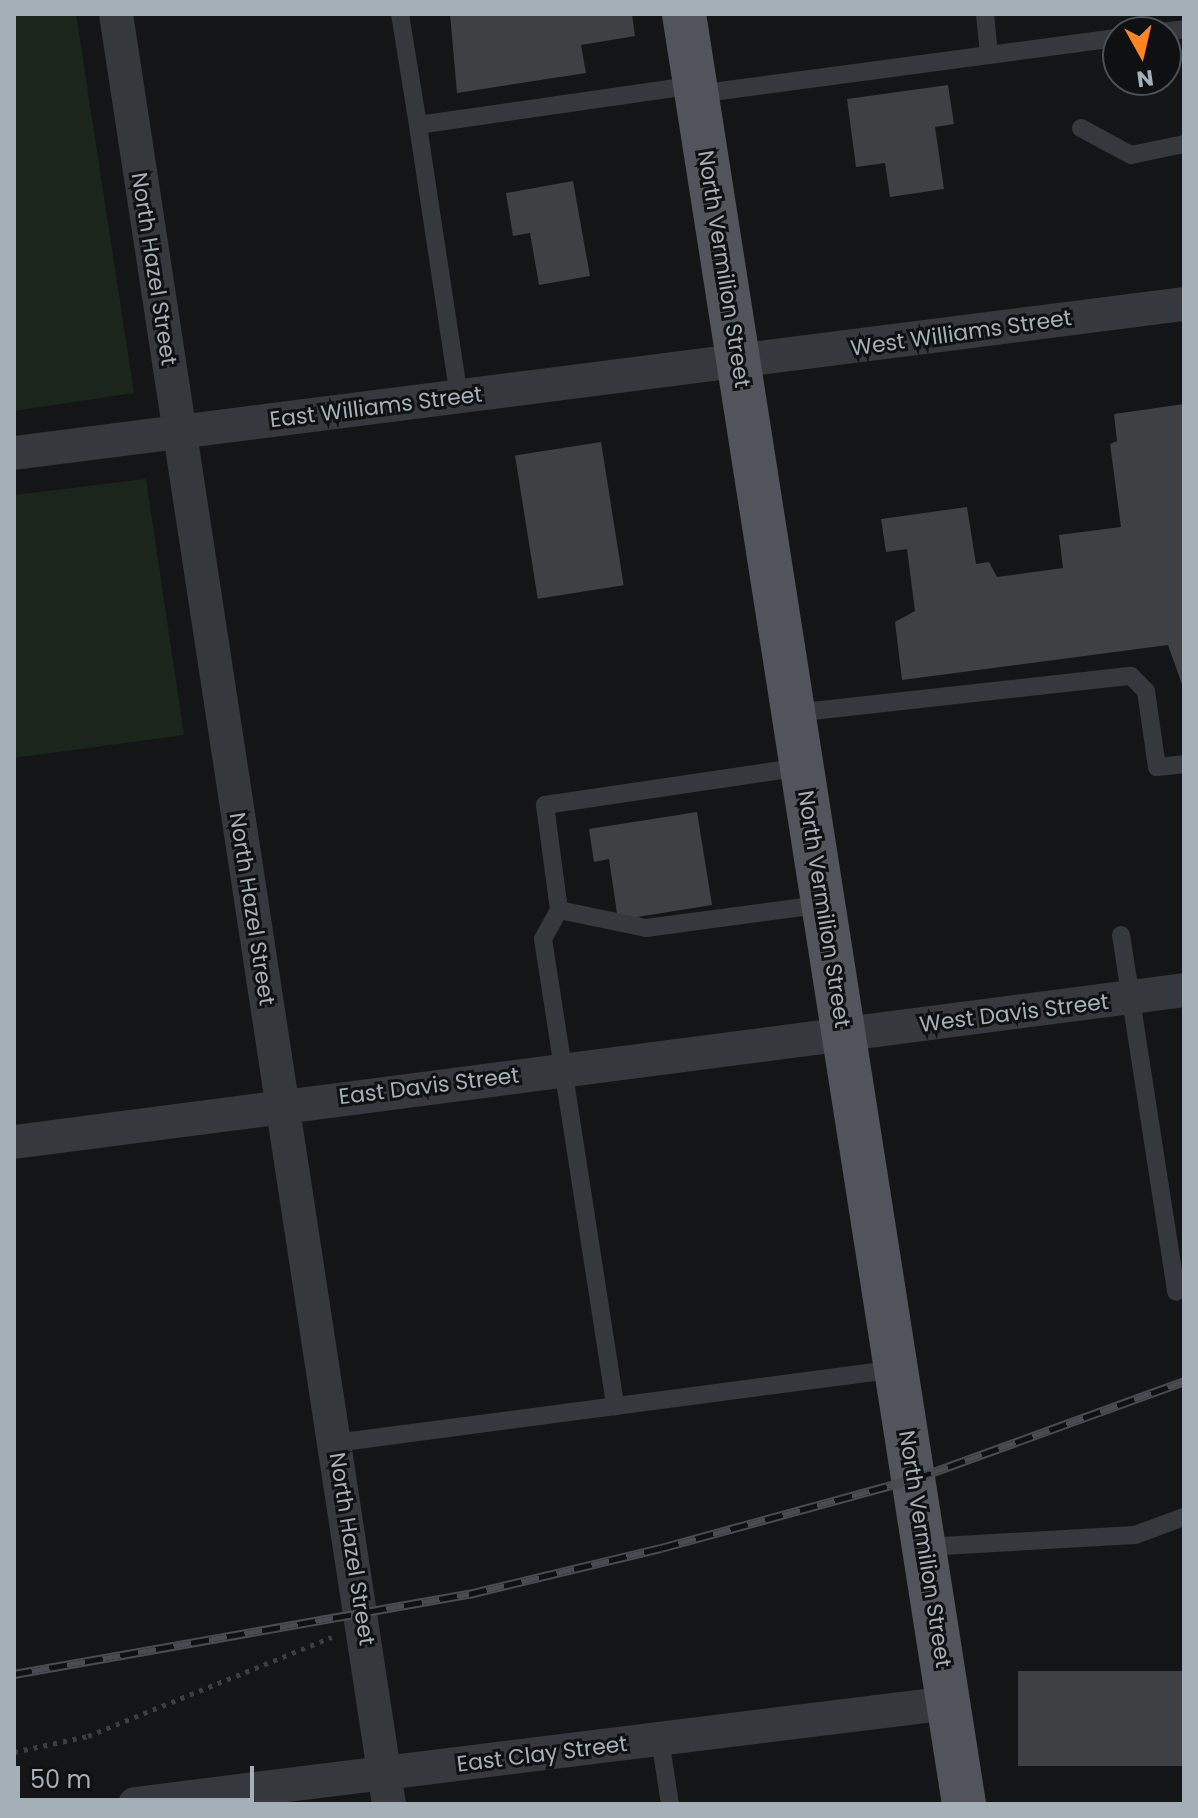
<!DOCTYPE html>
<html>
<head>
<meta charset="utf-8">
<style>
  body { margin:0 }
  #map { position:relative; width:1198px; height:1818px; overflow:hidden; background:#141516; font-family:Poppins,sans-serif }
  div>[style] { position:absolute }
  .green>* { inset:0; background:#1c251c }
  .building>* { inset:0; background:#3e4044; transform-origin:0 0 }
  .path>* { height:5px; margin-top:-2.5px; transform-origin:0; background:repeating-linear-gradient(90deg,#3b3f43 0 4px,transparent 0 10px) }
  .service>* { height:18px; margin:-9px; padding:0 9px; transform-origin:9px; border-radius:9px; background:#35383c }
  .minor>* { height:34px; margin:-17px; padding:0 17px; transform-origin:17px; border-radius:17px; background:#35383c }
  .primary>* { height:44px; margin:-22px; padding:0 22px; transform-origin:22px; border-radius:22px; background:#51555b }
  .rail>* { height:9px; margin-top:-4.5px; transform-origin:0; background:repeating-linear-gradient(90deg,#0f1011 0 18px,#484c51 0 36px); box-sizing:border-box; border-block:2px solid #484c51 }
  span { translate:-50% -50%; white-space:nowrap; text-align:center; line-height:1.15; -webkit-text-stroke:6px #0f1011; paint-order:stroke }
  .street-label { font-size:22px; color:#a5afb8 }
  .frame { position:absolute; inset:0; border:16px solid #a5afb8; pointer-events:none }
  .north { position:absolute; left:1102px; top:16px; width:80px; height:80px; box-sizing:border-box; background:#0f1011; border:2px solid #4b5054; border-radius:50%; rotate:172deg; font-size:22px; font-weight:700; line-height:32px; text-align:center; color:#a5afb8 }
  .north::after { content:''; display:block; margin:auto; width:28px; height:36px; background:#ff8424; clip-path:polygon(50% 0,100% 100%,50% 72%,0 100%) }
  .scale { position:absolute; left:16px; top:1766px; width:238px; height:36px; box-sizing:border-box; border:4px solid #a5afb8; border-top:0; padding-left:10px; font-size:24px; line-height:28px; white-space:nowrap; color:#a5afb8; -webkit-text-stroke:6px #0f1011; paint-order:stroke }
</style>
</head>
<body>
<div id="map">
  <div class="green">
    <div style="clip-path:polygon(14px 14px,76px 14px,134px 393px,14px 411px)"></div>
    <div style="clip-path:polygon(146px 479px,184px 735px,14px 758px,14px 495px)"></div>
  </div>
  <div class="building">
    <div style="clip-path:polygon(450px 14px,632px 14px,635px 36px,581px 45px,586px 73px,457px 93px)"></div>
    <div style="clip-path:polygon(948px 85px,954px 124px,935px 127px,944px 189px,890px 197px,885px 163px,856px 167px,847px 99px)"></div>
    <div style="clip-path:polygon(573px 181px,590px 276px,539px 285px,530px 233px,513px 236px,506px 193px)"></div>
    <div style="clip-path:polygon(1184px 404px,1184px 690px,1168px 645px,902px 680px,895px 622px,915px 611px,907px 549px,886px 552px,881px 519px,967px 507px,976px 564px,989px 562px,997px 577px,1063px 568px,1059px 535px,1121px 527px,1110px 444px,1117px 441px,1114px 414px)"></div>
    <div style="left:601px;top:442px;width:145px;height:87px;rotate:81deg"></div>
    <div style="clip-path:polygon(697px 812px,712px 905px,618px 920px,609px 859px,594px 862px,589px 829px)"></div>
    <div style="left:1184px;top:1671px;width:95px;height:166px;rotate:90deg"></div>
  </div>
  <div class="path">
    <div style="left:14px;top:1752px;width:76px;rotate:-12.2deg"></div>
    <div style="left:88px;top:1736px;width:263px;rotate:-22.1deg"></div>
  </div>
  <div class="service">
    <div style="left:400px;top:14px;width:112px;rotate:80.8deg"></div>
    <div style="left:985px;top:14px;width:41px;rotate:84.4deg"></div>
    <div style="left:1161px;top:32px;width:23px;rotate:-7deg"></div>
    <div style="left:697px;top:94px;width:425px;rotate:-7.6deg"></div>
    <div style="left:1081px;top:128px;width:57px;rotate:28.4deg"></div>
    <div style="left:1131px;top:155px;width:54px;rotate:-11.7deg"></div>
    <div style="left:459px;top:397px;width:275px;rotate:-98.6deg"></div>
    <div style="left:418px;top:125px;width:280px;rotate:-8.2deg"></div>
    <div style="left:794px;top:713px;width:339px;rotate:-6.3deg"></div>
    <div style="left:1131px;top:676px;width:21px;rotate:45deg"></div>
    <div style="left:1146px;top:691px;width:77px;rotate:81.8deg"></div>
    <div style="left:1157px;top:767px;width:27px;rotate:-6deg"></div>
    <div style="left:802px;top:767px;width:260px;rotate:171.6deg"></div>
    <div style="left:545px;top:805px;width:106px;rotate:82.4deg"></div>
    <div style="left:559px;top:910px;width:89px;rotate:11.7deg"></div>
    <div style="left:646px;top:928px;width:181px;rotate:-7.6deg"></div>
    <div style="left:559px;top:910px;width:33px;rotate:119deg"></div>
    <div style="left:543px;top:939px;width:473px;rotate:81.2deg"></div>
    <div style="left:1121px;top:935px;width:361px;rotate:81.2deg"></div>
    <div style="left:335px;top:1443px;width:567px;rotate:-7.5deg"></div>
    <div style="left:925px;top:1547px;width:210px;rotate:-3.3deg"></div>
    <div style="left:1135px;top:1535px;width:52px;rotate:-20.2deg"></div>
    <div style="left:660px;top:1739px;width:66px;rotate:81.3deg"></div>
  </div>
  <div class="minor">
    <div style="left:116px;top:14px;width:1811px;rotate:81.33deg"></div>
    <div style="left:14px;top:453px;width:1179px;rotate:-7.26deg"></div>
    <div style="left:14px;top:1142px;width:1180px;rotate:-7.4deg"></div>
    <div style="left:135px;top:1804px;width:820px;rotate:-7.07deg"></div>
  </div>
  <div class="primary">
    <div style="left:684px;top:14px;width:1812px;rotate:81.11deg"></div>
  </div>
  <div class="rail">
    <div style="left:14px;top:1674px;width:462px;rotate:-10deg"></div>
    <div style="left:469px;top:1594px;width:197px;rotate:-13.5deg"></div>
    <div style="left:661px;top:1548px;width:262px;rotate:-15.3deg"></div>
    <div style="left:914px;top:1479px;width:287px;rotate:-19.9deg"></div>
  </div>
  <div class="street-label">
    <span style="left:154px;top:269px;rotate:81deg">North Hazel Street</span>
    <span style="left:724px;top:269px;rotate:81deg">North Vermilion Street</span>
    <span style="left:961px;top:333px;rotate:-8deg">West Williams Street</span>
    <span style="left:376px;top:407px;rotate:-7deg">East Williams Street</span>
    <span style="left:252px;top:909px;rotate:81deg">North Hazel Street</span>
    <span style="left:824px;top:909px;rotate:81deg">North Vermilion Street</span>
    <span style="left:1014px;top:1013px;rotate:-7deg">West Davis Street</span>
    <span style="left:429px;top:1086px;rotate:-7deg">East Davis Street</span>
    <span style="left:352px;top:1549px;rotate:81deg">North Hazel Street</span>
    <span style="left:925px;top:1549px;rotate:81deg">North Vermilion Street</span>
    <span style="left:542px;top:1754px;rotate:-7deg">East Clay Street</span>
  </div>
  <div class="frame"></div>
  <div class="north">N</div>
  <div class="scale">50 m</div>
</div>
</body>
</html>
